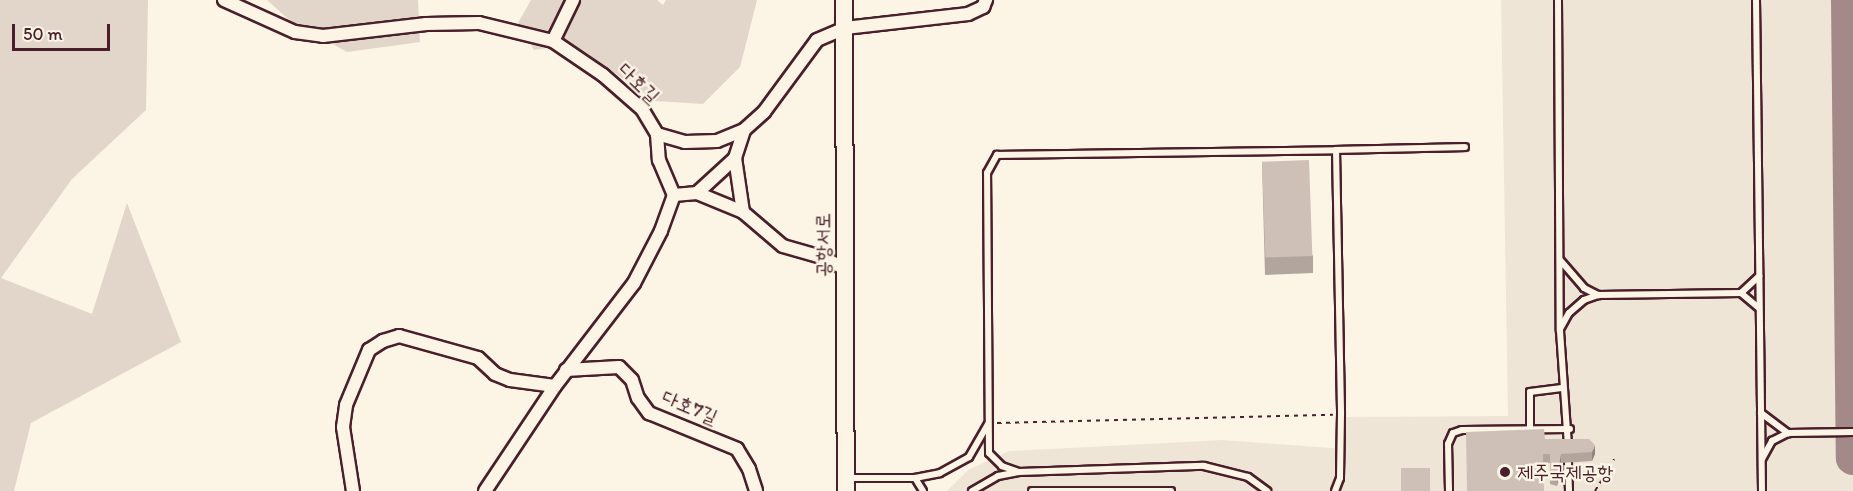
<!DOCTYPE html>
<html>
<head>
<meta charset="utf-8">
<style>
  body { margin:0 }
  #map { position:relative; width:1853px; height:491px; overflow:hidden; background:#fcf5e5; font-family:Itim,"Poor Story",sans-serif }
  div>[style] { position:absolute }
  .built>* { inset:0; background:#eee5d7 }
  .green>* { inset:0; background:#e2d5ca }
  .taxiway>* { height:34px; margin:-17px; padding:0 17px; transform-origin:17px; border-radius:17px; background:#a38a88 }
  .path>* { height:2px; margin-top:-1px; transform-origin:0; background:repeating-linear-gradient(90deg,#4a1f2b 0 4.5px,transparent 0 9px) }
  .roads { filter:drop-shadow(2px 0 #4a1f2b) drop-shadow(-2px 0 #4a1f2b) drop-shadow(0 2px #4a1f2b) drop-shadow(0 -2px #4a1f2b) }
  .service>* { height:6px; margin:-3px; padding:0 3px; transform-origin:3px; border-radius:3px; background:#fcf5e5 }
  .minor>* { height:12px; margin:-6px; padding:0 6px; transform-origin:6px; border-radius:6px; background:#fcf5e5 }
  .tertiary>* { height:16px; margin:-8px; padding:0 8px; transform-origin:8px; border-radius:8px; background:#fcf5e5 }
  .wall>* { inset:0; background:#b2a59d }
  .shaded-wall>* { inset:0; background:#918680 }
  .building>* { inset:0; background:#cfc0b7; transform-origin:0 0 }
  .dots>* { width:16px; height:16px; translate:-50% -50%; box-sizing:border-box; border:3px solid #fcf5e5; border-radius:50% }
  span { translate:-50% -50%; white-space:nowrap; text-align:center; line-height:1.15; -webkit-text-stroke:4.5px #fcf5e5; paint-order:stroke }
  .street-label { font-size:20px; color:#4a1f2b }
  .poi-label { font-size:20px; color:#4a1f2b }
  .left { translate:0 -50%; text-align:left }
  .scale { position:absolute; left:12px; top:24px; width:98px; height:27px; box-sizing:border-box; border:3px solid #4a1f2b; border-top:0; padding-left:8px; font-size:18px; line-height:21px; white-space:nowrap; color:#4a1f2b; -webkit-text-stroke:4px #fcf5e5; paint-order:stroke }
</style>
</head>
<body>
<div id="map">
  <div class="built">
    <div style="clip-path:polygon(1501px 0,1853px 0,1853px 491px,947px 491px,968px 470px,1009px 451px,1222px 440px,1346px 449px,1346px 417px,1508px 416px)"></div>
  </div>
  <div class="green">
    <div style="clip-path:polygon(0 0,148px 0,146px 110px,72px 179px,1px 278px,92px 314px,127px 203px,181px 342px,31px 423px,14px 491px,0 491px)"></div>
    <div style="clip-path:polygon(267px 0,418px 0,420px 42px,347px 52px,288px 19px)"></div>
    <div style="clip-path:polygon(531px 0,657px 0,663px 5px,666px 0,757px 0,740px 67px,703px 104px,655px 101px,573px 44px,534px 50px,518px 23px)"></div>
  </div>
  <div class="taxiway">
    <div style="left:1848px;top:0;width:458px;rotate:89.4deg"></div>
  </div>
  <div class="path">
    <div style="left:997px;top:423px;width:336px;rotate:-1.4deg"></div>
    <div style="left:1595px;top:491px;width:37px;rotate:-59deg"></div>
  </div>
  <div class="roads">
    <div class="service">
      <div style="left:1558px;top:0;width:331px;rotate:89.7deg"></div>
      <div style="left:1560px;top:331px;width:115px;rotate:86deg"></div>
      <div style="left:1756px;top:0;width:491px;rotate:89.3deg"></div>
      <div style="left:1336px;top:150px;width:129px;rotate:-1.3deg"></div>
      <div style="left:1560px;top:260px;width:37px;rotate:49deg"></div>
      <div style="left:1584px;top:288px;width:16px;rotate:27deg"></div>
      <div style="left:1598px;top:295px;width:143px;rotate:-0.8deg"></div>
      <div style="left:1741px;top:293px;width:25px;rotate:-43deg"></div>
      <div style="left:1741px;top:293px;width:23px;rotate:40deg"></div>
      <div style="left:1560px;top:329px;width:18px;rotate:-61deg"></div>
      <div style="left:1569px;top:313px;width:20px;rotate:-41deg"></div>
      <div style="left:1584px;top:300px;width:15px;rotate:-20deg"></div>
      <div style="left:1761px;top:413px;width:34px;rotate:37deg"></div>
      <div style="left:1788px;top:433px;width:65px;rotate:-0.9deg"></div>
      <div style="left:1530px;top:430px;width:38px;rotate:-90deg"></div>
      <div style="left:1530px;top:392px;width:32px;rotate:-7deg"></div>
      <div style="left:1762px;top:459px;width:21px;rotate:-61deg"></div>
      <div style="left:1772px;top:441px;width:18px;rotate:-27deg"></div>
      <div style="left:1568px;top:462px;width:29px;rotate:88deg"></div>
      <div style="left:1019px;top:472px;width:18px;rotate:-161deg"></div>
      <div style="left:1002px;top:466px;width:18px;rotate:-135deg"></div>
      <div style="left:989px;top:453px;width:280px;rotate:-90.4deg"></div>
      <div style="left:987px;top:173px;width:21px;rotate:-61deg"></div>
      <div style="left:997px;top:155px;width:339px;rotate:-0.8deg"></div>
      <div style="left:1336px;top:150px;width:264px;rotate:88.9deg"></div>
      <div style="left:1341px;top:414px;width:64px;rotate:90.9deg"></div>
      <div style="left:1340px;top:478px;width:14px;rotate:111deg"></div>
      <div style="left:847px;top:478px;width:68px"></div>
      <div style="left:915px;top:478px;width:15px;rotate:58deg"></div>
      <div style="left:915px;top:478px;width:25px;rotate:-11deg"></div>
      <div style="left:940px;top:473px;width:33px;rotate:-29deg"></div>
      <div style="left:969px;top:457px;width:38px;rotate:-60deg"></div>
      <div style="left:972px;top:491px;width:30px;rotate:-30deg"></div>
      <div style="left:998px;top:476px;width:21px;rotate:-11deg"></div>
      <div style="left:1019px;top:472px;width:185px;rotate:-1.9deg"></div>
      <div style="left:1204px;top:466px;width:45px;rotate:14deg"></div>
      <div style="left:1248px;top:477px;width:24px;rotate:36deg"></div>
      <div style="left:1032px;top:491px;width:139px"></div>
      <div style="left:1449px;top:491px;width:47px;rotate:-91.2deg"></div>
      <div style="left:1448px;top:444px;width:12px;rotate:-66deg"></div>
      <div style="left:1453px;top:433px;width:9px;rotate:-18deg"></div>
      <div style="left:1462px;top:430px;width:108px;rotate:-0.5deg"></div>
    </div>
    <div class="minor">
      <div style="left:224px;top:0;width:78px;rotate:24.3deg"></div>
      <div style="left:295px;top:32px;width:28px;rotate:8deg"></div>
      <div style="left:323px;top:36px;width:104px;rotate:-6.6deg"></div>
      <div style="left:426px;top:24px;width:53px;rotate:-1.1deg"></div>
      <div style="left:479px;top:23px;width:76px;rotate:13.7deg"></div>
      <div style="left:553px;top:41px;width:60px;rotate:34.2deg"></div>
      <div style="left:603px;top:75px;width:52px;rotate:41.1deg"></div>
      <div style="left:642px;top:109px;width:29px;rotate:59deg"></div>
      <div style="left:657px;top:134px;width:26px;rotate:86deg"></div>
      <div style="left:659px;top:160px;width:38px;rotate:67deg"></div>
      <div style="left:674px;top:195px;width:38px;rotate:110deg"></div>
      <div style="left:661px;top:231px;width:59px;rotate:117.4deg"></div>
      <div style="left:634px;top:283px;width:130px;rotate:127.5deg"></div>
      <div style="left:555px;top:386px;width:126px;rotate:123.7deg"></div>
      <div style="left:553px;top:41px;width:46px;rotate:-64deg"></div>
      <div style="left:657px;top:134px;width:29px;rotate:16deg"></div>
      <div style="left:685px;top:142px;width:32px;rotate:-2deg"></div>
      <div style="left:717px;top:141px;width:29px;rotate:-22deg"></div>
      <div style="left:744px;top:130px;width:27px;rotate:-42deg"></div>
      <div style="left:764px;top:112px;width:89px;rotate:-53.6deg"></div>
      <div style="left:817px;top:40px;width:30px;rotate:-23deg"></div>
      <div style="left:845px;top:28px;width:124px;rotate:-6.5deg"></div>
      <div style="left:968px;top:14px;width:17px;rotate:-25deg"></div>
      <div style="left:983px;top:7px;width:8px;rotate:-67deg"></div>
      <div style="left:697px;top:193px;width:52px;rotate:-42.6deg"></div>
      <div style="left:674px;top:195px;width:23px;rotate:-5deg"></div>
      <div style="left:697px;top:193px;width:50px;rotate:22.4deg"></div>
      <div style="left:743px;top:212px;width:52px;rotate:40.4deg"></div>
      <div style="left:783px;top:246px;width:41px;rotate:15.8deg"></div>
      <div style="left:822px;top:257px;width:25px;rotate:27deg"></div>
      <div style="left:743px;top:212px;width:55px;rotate:-98.4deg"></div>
      <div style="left:735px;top:158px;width:29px;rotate:-72deg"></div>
      <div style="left:566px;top:370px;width:53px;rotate:-3.2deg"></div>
      <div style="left:619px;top:367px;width:18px;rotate:45deg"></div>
      <div style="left:632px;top:380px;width:19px;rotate:72deg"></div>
      <div style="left:638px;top:398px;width:19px;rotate:54deg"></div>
      <div style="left:649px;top:413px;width:95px;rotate:22.2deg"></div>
      <div style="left:737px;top:449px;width:23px;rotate:59deg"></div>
      <div style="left:749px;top:469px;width:23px;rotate:72deg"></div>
      <div style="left:353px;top:491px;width:65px;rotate:-98.9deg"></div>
      <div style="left:343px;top:427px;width:22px;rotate:-82deg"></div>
      <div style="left:346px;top:405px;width:60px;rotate:-67.3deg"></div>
      <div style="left:369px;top:350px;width:17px;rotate:-33deg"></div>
      <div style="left:383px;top:341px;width:17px;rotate:-17deg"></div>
      <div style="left:399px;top:336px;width:82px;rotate:15.6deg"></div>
      <div style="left:478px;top:358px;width:23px;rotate:43deg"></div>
      <div style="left:495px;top:374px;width:16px;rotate:22deg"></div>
      <div style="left:510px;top:380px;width:45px;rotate:7.6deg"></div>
    </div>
    <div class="tertiary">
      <div style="left:844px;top:0;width:491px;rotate:89.8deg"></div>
    </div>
  </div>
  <div class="wall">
    <div style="clip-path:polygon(1262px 162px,1313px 256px,1313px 273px,1265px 275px)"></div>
    <div style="clip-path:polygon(1545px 439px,1589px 439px,1595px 454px,1592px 461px,1561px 463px,1557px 486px,1550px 484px,1550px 463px,1543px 463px,1467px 491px)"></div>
  </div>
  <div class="shaded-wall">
    <div style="clip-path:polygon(1595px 445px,1595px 454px,1592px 461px,1592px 452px)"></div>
    <div style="clip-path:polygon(1561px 454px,1561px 463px,1557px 486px,1557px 477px)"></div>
  </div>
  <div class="building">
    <div style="left:1309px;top:160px;width:96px;height:47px;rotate:88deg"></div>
    <div style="clip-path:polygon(1544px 429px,1545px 439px,1589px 439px,1595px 445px,1592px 452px,1561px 454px,1557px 477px,1550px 475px,1550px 454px,1543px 454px,1544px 491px,1467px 491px,1466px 432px)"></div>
    <div style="left:1430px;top:468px;width:23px;height:29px;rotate:90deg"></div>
  </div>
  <div class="dots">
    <div style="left:1505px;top:472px;background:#4a1f2b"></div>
  </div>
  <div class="street-label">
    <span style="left:639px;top:83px;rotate:44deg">다호길</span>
    <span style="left:823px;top:245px;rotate:-90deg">공항서로</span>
    <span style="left:690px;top:407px;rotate:23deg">다호7길</span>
  </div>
  <div class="poi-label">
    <span class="left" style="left:1517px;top:472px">제주국제공항</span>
  </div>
  <div class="scale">50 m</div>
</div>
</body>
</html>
